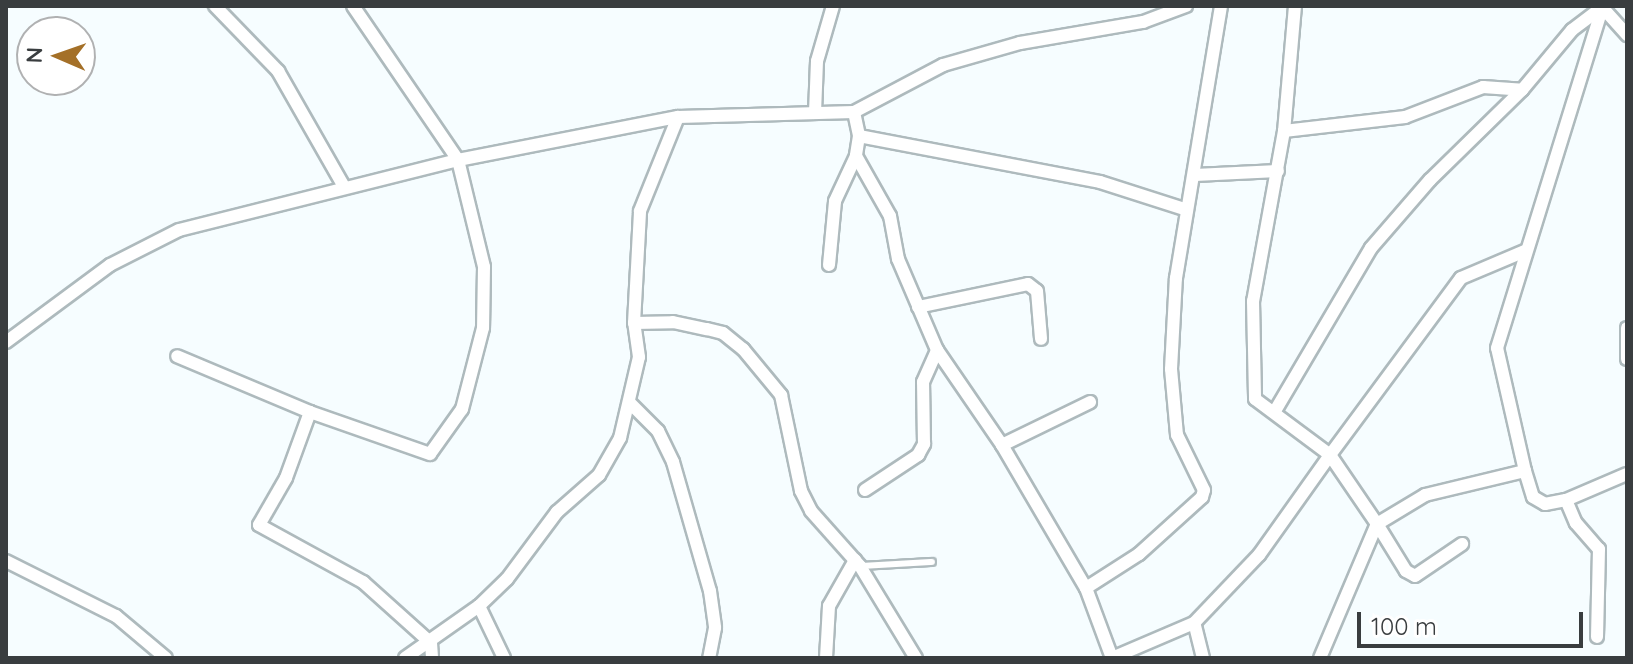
<!DOCTYPE html>
<html>
<head>
<meta charset="utf-8">
<style>
  body { margin:0 }
  #map { position:relative; width:1633px; height:664px; overflow:hidden; background:#f6fdff; font-family:Quicksand,sans-serif }
  div>[style] { position:absolute }
  .roads { filter:drop-shadow(2px 0 #aebabd) drop-shadow(-2px 0 #aebabd) drop-shadow(0 2px #aebabd) drop-shadow(0 -2px #aebabd) }
  .service>* { height:6px; margin:-3px; padding:0 3px; transform-origin:3px; border-radius:3px; background:#fff }
  .minor>* { height:12px; margin:-6px; padding:0 6px; transform-origin:6px; border-radius:6px; background:#fff }
  span { translate:-50% -50%; white-space:nowrap; text-align:center; line-height:1.15; -webkit-text-stroke:6px #fff; paint-order:stroke }
  .frame { position:absolute; inset:0; border:8px solid #393d3f; pointer-events:none }
  .north { position:absolute; left:16px; top:16px; width:80px; height:80px; box-sizing:border-box; background:#fff; border:2px solid #b0b1b2; border-radius:50%; rotate:272deg; font-size:22px; font-weight:700; line-height:32px; text-align:center; color:#393d3f }
  .north::after { content:''; display:block; margin:auto; width:28px; height:36px; background:#a47028; clip-path:polygon(50% 0,100% 100%,50% 72%,0 100%) }
  .scale { position:absolute; left:1357px; top:612px; width:226px; height:36px; box-sizing:border-box; border:4px solid #393d3f; border-top:0; padding-left:10px; font-size:24px; line-height:28px; white-space:nowrap; color:#393d3f; -webkit-text-stroke:6px #fff; paint-order:stroke }
</style>
</head>
<body>
<div id="map">
  <div class="roads">
    <div class="service">
      <div style="left:860px;top:566px;width:72px;rotate:-3.2deg"></div>
    </div>
    <div class="minor">
      <div style="left:215px;top:6px;width:91px;rotate:45.9deg"></div>
      <div style="left:278px;top:71px;width:131px;rotate:60.3deg"></div>
      <div style="left:353px;top:6px;width:186px;rotate:55.7deg"></div>
      <div style="left:458px;top:160px;width:224px;rotate:-11.1deg"></div>
      <div style="left:678px;top:117px;width:176px;rotate:-1.6deg"></div>
      <div style="left:854px;top:112px;width:101px;rotate:-27.8deg"></div>
      <div style="left:943px;top:65px;width:80px;rotate:-15.9deg"></div>
      <div style="left:1020px;top:43px;width:125px;rotate:-9.7deg"></div>
      <div style="left:1143px;top:22px;width:46px;rotate:-20.4deg"></div>
      <div style="left:1295px;top:6px;width:125px;rotate:95deg"></div>
      <div style="left:1284px;top:131px;width:173px;rotate:100.3deg"></div>
      <div style="left:1253px;top:301px;width:98px;rotate:88.8deg"></div>
      <div style="left:1255px;top:399px;width:94px;rotate:36.7deg"></div>
      <div style="left:1330px;top:455px;width:220px;rotate:-53.5deg"></div>
      <div style="left:1461px;top:278px;width:69px;rotate:-22.9deg"></div>
      <div style="left:854px;top:112px;width:25px;rotate:78deg"></div>
      <div style="left:859px;top:136px;width:20px;rotate:99deg"></div>
      <div style="left:856px;top:156px;width:69px;rotate:60.5deg"></div>
      <div style="left:890px;top:216px;width:44px;rotate:79.5deg"></div>
      <div style="left:898px;top:259px;width:99px;rotate:66.8deg"></div>
      <div style="left:937px;top:350px;width:115px;rotate:55.6deg"></div>
      <div style="left:1002px;top:445px;width:166px;rotate:59.6deg"></div>
      <div style="left:1086px;top:588px;width:75px;rotate:69.6deg"></div>
      <div style="left:815px;top:113px;width:52px;rotate:-87.8deg"></div>
      <div style="left:817px;top:61px;width:57px;rotate:-73.8deg"></div>
      <div style="left:1284px;top:131px;width:122px;rotate:-6.6deg"></div>
      <div style="left:1405px;top:117px;width:84px;rotate:-21deg"></div>
      <div style="left:1483px;top:87px;width:39px;rotate:4deg"></div>
      <div style="left:859px;top:136px;width:245px;rotate:10.8deg"></div>
      <div style="left:1100px;top:182px;width:91px;rotate:17.8deg"></div>
      <div style="left:1195px;top:175px;width:83px;rotate:-2.8deg"></div>
      <div style="left:829px;top:265px;width:64px;rotate:-84.6deg"></div>
      <div style="left:835px;top:201px;width:50px;rotate:-65deg"></div>
      <div style="left:918px;top:307px;width:112px;rotate:-11.8deg"></div>
      <div style="left:1028px;top:284px;width:11px;rotate:38deg"></div>
      <div style="left:1037px;top:291px;width:48px;rotate:85.2deg"></div>
      <div style="left:634px;top:323px;width:39px;rotate:-1deg"></div>
      <div style="left:673px;top:322px;width:35px;rotate:12deg"></div>
      <div style="left:707px;top:329px;width:16px;rotate:14deg"></div>
      <div style="left:723px;top:333px;width:26px;rotate:39deg"></div>
      <div style="left:743px;top:349px;width:60px;rotate:50.4deg"></div>
      <div style="left:781px;top:395px;width:98px;rotate:78.2deg"></div>
      <div style="left:801px;top:491px;width:22px;rotate:63deg"></div>
      <div style="left:811px;top:511px;width:74px;rotate:48.3deg"></div>
      <div style="left:860px;top:566px;width:108px;rotate:58.7deg"></div>
      <div style="left:1627px;top:328px;width:31px;rotate:90deg"></div>
      <div style="left:6px;top:342px;width:129px;rotate:-36.5deg"></div>
      <div style="left:110px;top:265px;width:77px;rotate:-26.9deg"></div>
      <div style="left:179px;top:230px;width:288px;rotate:-14.1deg"></div>
      <div style="left:458px;top:160px;width:110px;rotate:76.3deg"></div>
      <div style="left:484px;top:267px;width:61px;rotate:90.9deg"></div>
      <div style="left:483px;top:328px;width:84px;rotate:104.5deg"></div>
      <div style="left:462px;top:409px;width:55px;rotate:125.4deg"></div>
      <div style="left:430px;top:454px;width:127px;rotate:-160.7deg"></div>
      <div style="left:310px;top:412px;width:144px;rotate:-157.2deg"></div>
      <div style="left:629px;top:402px;width:41px;rotate:45deg"></div>
      <div style="left:658px;top:431px;width:34px;rotate:64deg"></div>
      <div style="left:673px;top:462px;width:134px;rotate:74deg"></div>
      <div style="left:710px;top:591px;width:37px;rotate:82deg"></div>
      <div style="left:715px;top:628px;width:31px;rotate:101deg"></div>
      <div style="left:1275px;top:411px;width:189px;rotate:-59.5deg"></div>
      <div style="left:1371px;top:248px;width:90px;rotate:-49.1deg"></div>
      <div style="left:1430px;top:180px;width:129px;rotate:-44.4deg"></div>
      <div style="left:1522px;top:90px;width:78px;rotate:-50.2deg"></div>
      <div style="left:1572px;top:30px;width:38px;rotate:-37deg"></div>
      <div style="left:1602px;top:7px;width:38px;rotate:48deg"></div>
      <div style="left:310px;top:412px;width:70px;rotate:110deg"></div>
      <div style="left:286px;top:478px;width:54px;rotate:119.9deg"></div>
      <div style="left:259px;top:525px;width:119px;rotate:28.7deg"></div>
      <div style="left:363px;top:582px;width:91px;rotate:41.9deg"></div>
      <div style="left:431px;top:643px;width:15px;rotate:86deg"></div>
      <div style="left:1002px;top:445px;width:98px;rotate:-26deg"></div>
      <div style="left:1525px;top:471px;width:27px;rotate:73deg"></div>
      <div style="left:1533px;top:497px;width:14px;rotate:30deg"></div>
      <div style="left:1545px;top:504px;width:21px;rotate:-11deg"></div>
      <div style="left:1566px;top:500px;width:66px;rotate:-23.1deg"></div>
      <div style="left:865px;top:490px;width:64px;rotate:-33.4deg"></div>
      <div style="left:918px;top:455px;width:13px;rotate:-61deg"></div>
      <div style="left:924px;top:444px;width:62px;rotate:-90.9deg"></div>
      <div style="left:923px;top:382px;width:35px;rotate:-66deg"></div>
      <div style="left:1566px;top:500px;width:25px;rotate:67deg"></div>
      <div style="left:1576px;top:523px;width:35px;rotate:49deg"></div>
      <div style="left:1599px;top:549px;width:88px;rotate:91.3deg"></div>
      <div style="left:6px;top:561px;width:123px;rotate:26.6deg"></div>
      <div style="left:116px;top:616px;width:65px;rotate:40deg"></div>
      <div style="left:1086px;top:588px;width:63px;rotate:-32.7deg"></div>
      <div style="left:1139px;top:554px;width:85px;rotate:-42.1deg"></div>
      <div style="left:1202px;top:497px;width:7px;rotate:-74deg"></div>
      <div style="left:1204px;top:490px;width:61px;rotate:-116.1deg"></div>
      <div style="left:1177px;top:435px;width:66px;rotate:-95.2deg"></div>
      <div style="left:1171px;top:369px;width:91px;rotate:-86.9deg"></div>
      <div style="left:1176px;top:278px;width:276px;rotate:-80.6deg"></div>
      <div style="left:479px;top:606px;width:58px;rotate:64.3deg"></div>
      <div style="left:405px;top:658px;width:90px;rotate:-35.1deg"></div>
      <div style="left:479px;top:606px;width:39px;rotate:-44deg"></div>
      <div style="left:507px;top:579px;width:84px;rotate:-53.3deg"></div>
      <div style="left:557px;top:512px;width:56px;rotate:-41.4deg"></div>
      <div style="left:599px;top:475px;width:43px;rotate:-60.4deg"></div>
      <div style="left:620px;top:438px;width:83px;rotate:-76.8deg"></div>
      <div style="left:639px;top:357px;width:34px;rotate:-98deg"></div>
      <div style="left:634px;top:323px;width:112px;rotate:-86.9deg"></div>
      <div style="left:640px;top:211px;width:101px;rotate:-68deg"></div>
      <div style="left:826px;top:658px;width:52px;rotate:-86.7deg"></div>
      <div style="left:829px;top:606px;width:53px;rotate:-60.5deg"></div>
      <div style="left:1112px;top:658px;width:89px;rotate:-23.1deg"></div>
      <div style="left:1203px;top:658px;width:36px;rotate:-104deg"></div>
      <div style="left:1194px;top:623px;width:94px;rotate:-46.3deg"></div>
      <div style="left:1259px;top:555px;width:123px;rotate:-54.6deg"></div>
      <div style="left:1330px;top:455px;width:83px;rotate:55.7deg"></div>
      <div style="left:1377px;top:524px;width:56px;rotate:-31.1deg"></div>
      <div style="left:1425px;top:495px;width:103px;rotate:-13.5deg"></div>
      <div style="left:1525px;top:471px;width:126px;rotate:-102.8deg"></div>
      <div style="left:1497px;top:348px;width:358px;rotate:-72.8deg"></div>
      <div style="left:1320px;top:658px;width:146px;rotate:-67deg"></div>
      <div style="left:1377px;top:524px;width:55px;rotate:58.3deg"></div>
      <div style="left:1406px;top:571px;width:10px;rotate:29deg"></div>
      <div style="left:1415px;top:576px;width:57px;rotate:-34.2deg"></div>
    </div>
  </div>
  <div class="frame"></div>
  <div class="north">N</div>
  <div class="scale">100 m</div>
</div>
</body>
</html>
